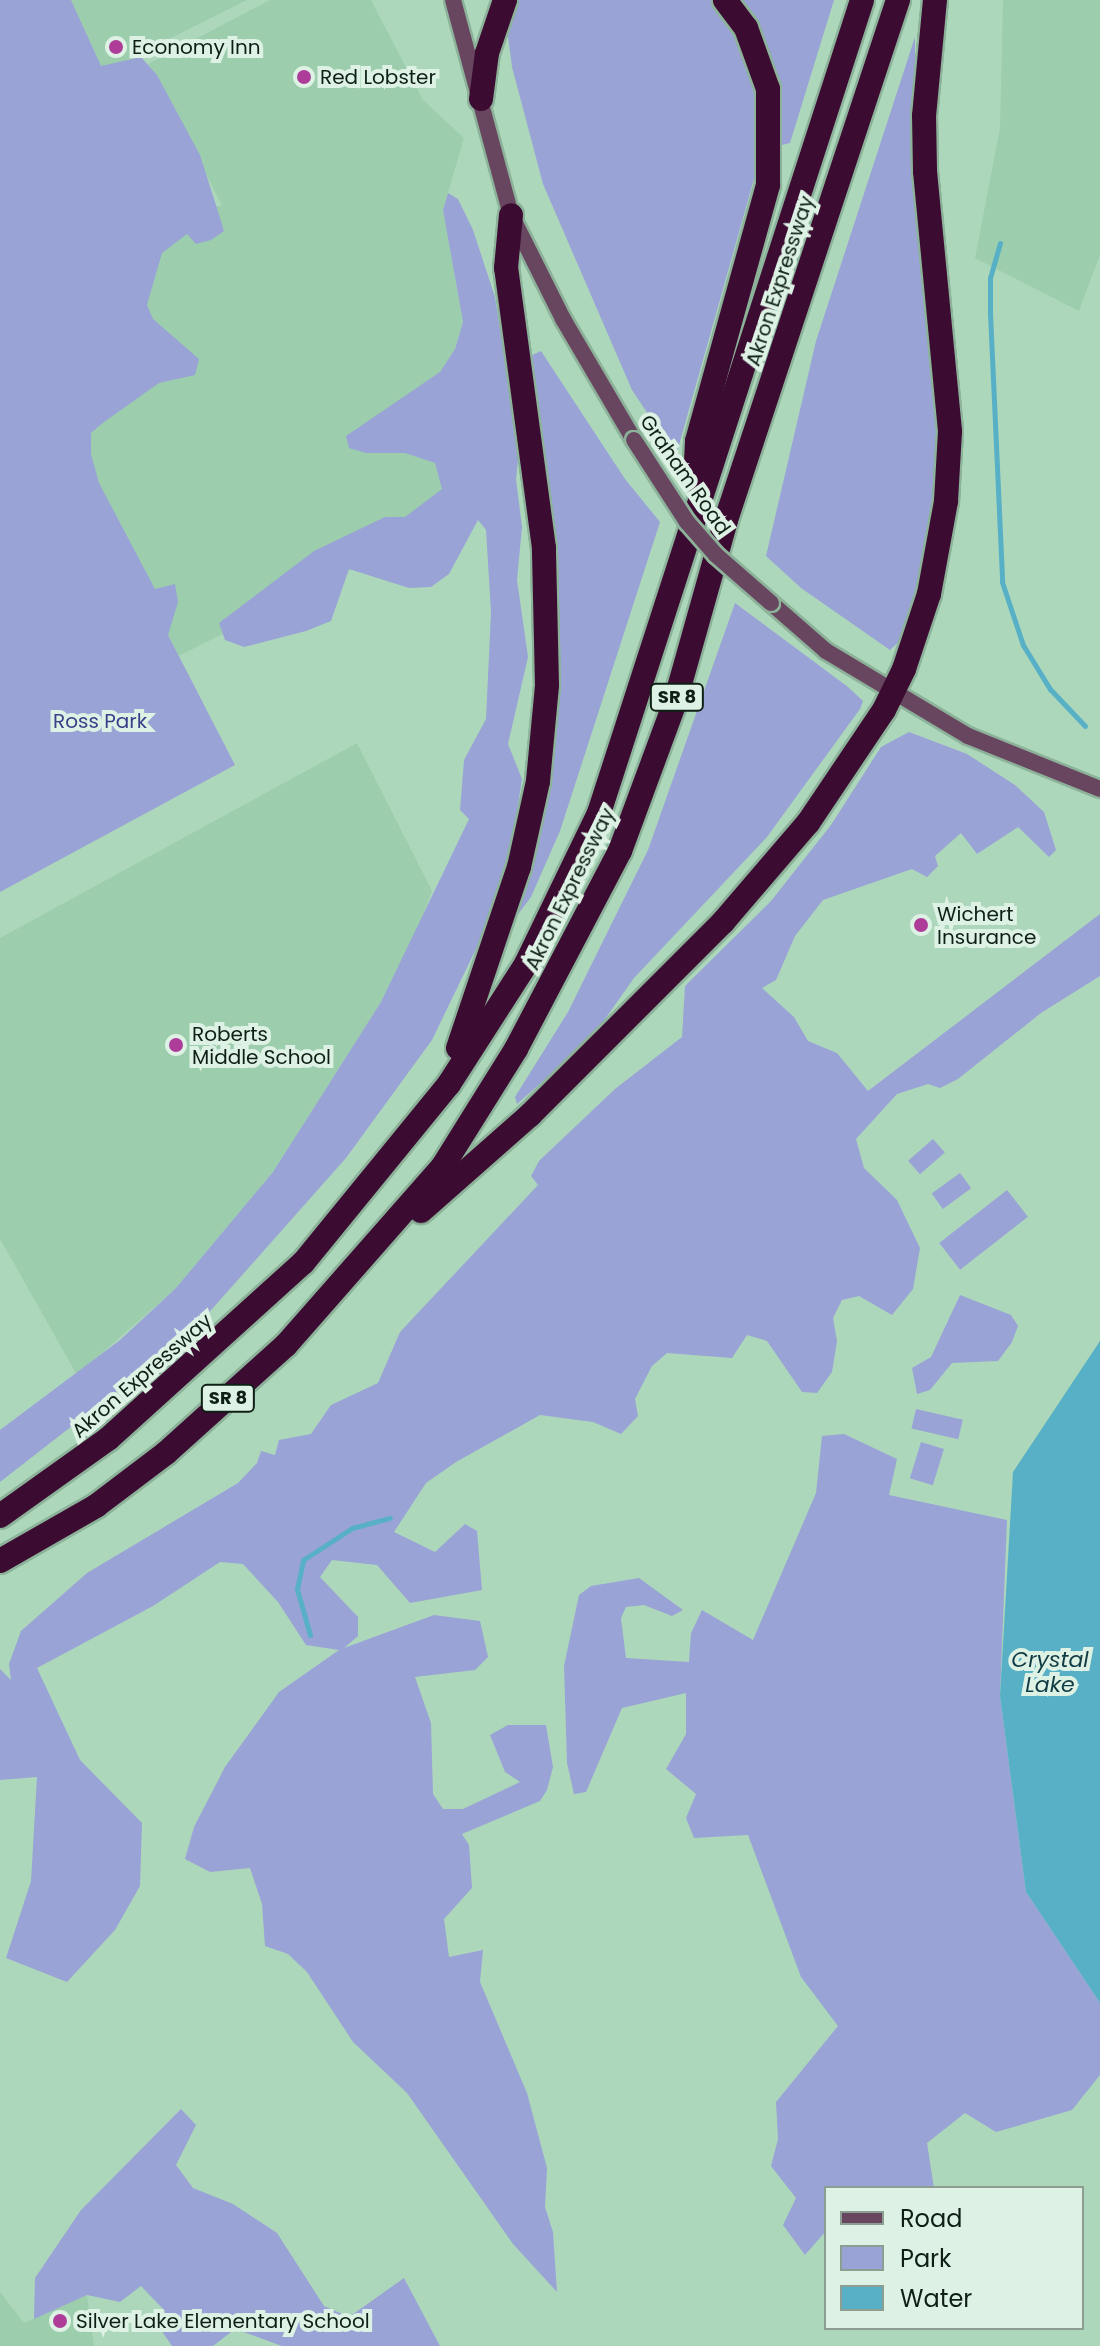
<!DOCTYPE html>
<html>
<head>
<meta charset="utf-8">
<style>
  body { margin:0 }
  #map { position:relative; width:1100px; height:2346px; overflow:hidden; background:#add7bb; font-family:Poppins,sans-serif }
  div>[style] { position:absolute }
  .built>* { inset:0; background:#9ccead }
  .green>* { inset:0; background:#99a3d6; transform-origin:0 0 }
  .water>* { inset:0; background:#57b0c6 }
  .stream>* { height:5px; margin:-2.5px; padding:0 2.5px; transform-origin:2.5px; border-radius:2.5px; background:#57b0c6 }
  .roads { filter:drop-shadow(2px 0 #8db29a) drop-shadow(-2px 0 #8db29a) drop-shadow(0 2px #8db29a) drop-shadow(0 -2px #8db29a) }
  .secondary>* { height:16px; margin:-8px; padding:0 8px; transform-origin:8px; border-radius:8px; background:#684660 }
  .highway>* { height:24px; margin:-12px; padding:0 12px; transform-origin:12px; border-radius:12px; background:#3b0b32 }
  .bridges { filter:drop-shadow(2px 0 #8db29a) drop-shadow(-2px 0 #8db29a) drop-shadow(0 2px #8db29a) drop-shadow(0 -2px #8db29a) }
  .secondary-bridge>* { height:16px; margin:-8px; padding:0 8px; transform-origin:8px; border-radius:8px; background:#684660 }
  .dots>* { width:22px; height:22px; translate:-50% -50%; box-sizing:border-box; border:4px solid #ddf2e4; border-radius:50% }
  span { translate:-50% -50%; white-space:nowrap; text-align:center; line-height:1.15; -webkit-text-stroke:8px #ddf2e4; paint-order:stroke }
  .shield-label span { padding:2px 6px; background:#ddf2e4; border:2px solid; border-radius:6px; -webkit-text-stroke-width:0 }
  .shield-label { font-size:18px; color:#0f1f15; font-weight:700 }
  .poi-label { font-size:20px; color:#0f1f15 }
  .left { translate:0 -50%; text-align:left }
  .street-label { font-size:20px; color:#0f1f15 }
  .park-label { font-size:20px; color:#3a4089 }
  .water-label { font-size:22px; color:#113b44; font-style:italic }
  .legend { position:absolute; left:824px; top:2186px; width:260px; height:144px; box-sizing:border-box; background:#ddf2e4; border:2px solid #8b9e91; margin:0; padding:10px 14px; list-style:none; font-size:24px; color:#0f1f15 }
  .legend li { display:flex; align-items:center; gap:16px; height:40px }
  .legend b { width:40px; border:2px solid #8b9e91 }
</style>
</head>
<body>
<div id="map">
  <div class="built">
    <div style="clip-path:polygon(62px 0,247px 0,97px 75px)"></div>
    <div style="clip-path:polygon(270px 0,371px 0,423px 100px,464px 138px,443px 210px,463px 322px,455px 349px,440px 372px,464px 513px,179px 656px,1px 313px,170px 216px,222px 205px,148px 64px)"></div>
    <div style="clip-path:polygon(1003px 0,1100px 0,1100px 255px,1079px 311px,975px 258px,1000px 128px)"></div>
    <div style="clip-path:polygon(357px 743px,432px 891px,418px 928px,381px 1002px,273px 1172px,176px 1288px,77px 1375px,0 1239px,0 938px)"></div>
    <div style="clip-path:polygon(0 2292px,24px 2323px,87px 2295px,94px 2346px,0 2346px)"></div>
  </div>
  <div class="green">
    <div style="clip-path:polygon(0 0,71px 0,101px 66px,141px 57px,157px 75px,200px 155px,222px 224px,224px 231px,211px 240px,196px 244px,187px 234px,162px 253px,147px 305px,153px 319px,199px 359px,195px 375px,159px 383px,104px 422px,91px 433px,91px 454px,99px 483px,155px 589px,175px 584px,178px 602px,168px 635px,235px 765px,0 892px)"></div>
    <div style="clip-path:polygon(515px 0,713px 0,752px 63px,762px 128px,754px 179px,676px 456px,632px 390px,543px 184px,512px 67px,508px 36px)"></div>
    <div style="clip-path:polygon(736px 0,834px 0,790px 143px,782px 145px,780px 101px,764px 42px)"></div>
    <div style="clip-path:polygon(915px 37px,915px 139px,941px 427px,931px 539px,904px 637px,890px 650px,801px 588px,766px 556px,816px 341px)"></div>
    <div style="clip-path:polygon(448px 193px,458px 199px,473px 230px,495px 297px,519px 451px,516px 479px,522px 527px,517px 580px,528px 657px,508px 744px,522px 779px,505px 889px,432px 1040px,346px 1158px,189px 1335px,0 1482px,0 1430px,120px 1340px,176px 1288px,273px 1172px,381px 1002px,469px 819px,460px 810px,464px 760px,486px 719px,491px 612px,486px 530px,478px 520px,449px 574px,431px 587px,409px 588px,349px 569px,331px 621px,306px 631px,244px 647px,225px 640px,219px 623px,314px 551px,385px 517px,405px 517px,442px 489px,435px 463px,405px 453px,366px 453px,349px 448px,346px 436px,440px 372px,455px 349px,463px 322px,443px 210px)"></div>
    <div style="clip-path:polygon(541px 351px,625px 479px,660px 522px,560px 831px,531px 897px,511px 924px,544px 812px,554px 737px,556px 562px,532px 355px)"></div>
    <div style="clip-path:polygon(735px 603px,848px 687px,863px 701px,860px 709px,767px 837px,634px 978px,591px 1039px,517px 1104px,515px 1097px,568px 1012px,648px 850px)"></div>
    <div style="clip-path:polygon(909px 732px,967px 754px,1015px 785px,1044px 812px,1056px 850px,1049px 857px,1018px 827px,977px 854px,961px 833px,935px 856px,938px 866px,927px 877px,912px 869px,823px 900px,795px 936px,776px 980px,762px 988px,794px 1017px,808px 1041px,837px 1053px,868px 1091px,1100px 914px,1100px 976px,1041px 1013px,958px 1079px,940px 1088px,928px 1084px,897px 1094px,856px 1139px,864px 1168px,897px 1200px,920px 1248px,913px 1289px,892px 1315px,859px 1296px,842px 1300px,833px 1318px,837px 1341px,832px 1372px,817px 1393px,802px 1392px,767px 1341px,747px 1335px,732px 1358px,667px 1353px,652px 1366px,635px 1399px,638px 1416px,621px 1434px,593px 1422px,540px 1415px,456px 1462px,426px 1483px,394px 1532px,435px 1552px,465px 1524px,477px 1531px,482px 1590px,410px 1603px,377px 1565px,332px 1560px,320px 1577px,358px 1617px,358px 1636px,344px 1648px,434px 1615px,480px 1621px,488px 1657px,475px 1670px,415px 1677px,431px 1723px,433px 1794px,443px 1809px,463px 1809px,520px 1782px,505px 1772px,490px 1735px,508px 1725px,546px 1725px,553px 1767px,547px 1790px,540px 1801px,462px 1834px,469px 1845px,472px 1888px,444px 1919px,449px 1957px,483px 1950px,480px 1982px,527px 2093px,547px 2168px,545px 2207px,553px 2232px,557px 2292px,513px 2244px,407px 2093px,353px 2042px,307px 1972px,288px 1954px,265px 1946px,262px 1904px,250px 1868px,210px 1872px,185px 1859px,194px 1827px,225px 1767px,279px 1692px,339px 1650px,306px 1645px,278px 1602px,243px 1564px,220px 1562px,153px 1606px,37px 1668px,80px 1760px,142px 1823px,140px 1886px,115px 1930px,67px 1982px,6px 1958px,31px 1881px,37px 1777px,0 1780px,0 1669px,11px 1680px,9px 1664px,21px 1631px,87px 1573px,238px 1483px,257px 1463px,261px 1451px,275px 1455px,279px 1440px,311px 1434px,331px 1405px,378px 1383px,400px 1332px,538px 1185px,531px 1176px,539px 1161px,615px 1089px,682px 1037px,685px 986px,771px 901px,831px 825px,881px 747px)"></div>
    <div style="left:933px;top:1139px;width:18px;height:33px;rotate:49deg"></div>
    <div style="left:960px;top:1173px;width:19px;height:35px;rotate:54deg"></div>
    <div style="left:1007px;top:1190px;width:34px;height:86px;rotate:52deg"></div>
    <div style="clip-path:polygon(960px 1295px,1011px 1315px,1018px 1326px,1012px 1342px,998px 1361px,952px 1363px,930px 1390px,917px 1394px,912px 1368px,931px 1357px)"></div>
    <div style="left:916px;top:1409px;width:48px;height:20px;rotate:13deg"></div>
    <div style="clip-path:polygon(844px 1434px,897px 1459px,889px 1495px,1007px 1520px,1000px 1696px,1026px 1892px,1100px 2003px,1100px 2075px,1072px 2110px,996px 2132px,965px 2113px,927px 2143px,934px 2188px,826px 2188px,826px 2231px,805px 2255px,783px 2225px,796px 2198px,771px 2166px,778px 2139px,776px 2102px,838px 2026px,801px 1977px,748px 1835px,694px 1838px,686px 1818px,696px 1794px,666px 1769px,686px 1734px,686px 1693px,622px 1708px,586px 1792px,574px 1794px,567px 1763px,564px 1666px,579px 1595px,591px 1586px,639px 1578px,683px 1610px,672px 1616px,644px 1605px,626px 1607px,621px 1618px,626px 1658px,689px 1662px,691px 1633px,702px 1610px,753px 1640px,816px 1493px,822px 1436px)"></div>
    <div style="left:921px;top:1442px;width:24px;height:38px;rotate:17deg"></div>
    <div style="clip-path:polygon(181px 2109px,196px 2125px,176px 2165px,193px 2188px,233px 2204px,277px 2233px,324px 2306px,349px 2317px,404px 2278px,440px 2346px,282px 2346px,235px 2329px,213px 2346px,172px 2346px,163px 2333px,165px 2311px,141px 2286px,120px 2302px,87px 2295px,34px 2319px,35px 2278px,81px 2210px)"></div>
  </div>
  <div class="water">
    <div style="clip-path:polygon(1100px 1341px,1100px 2003px,1026px 1892px,1000px 1696px,1013px 1472px)"></div>
  </div>
  <div class="stream">
    <div style="left:1000px;top:243px;width:36px;rotate:106deg"></div>
    <div style="left:990px;top:278px;width:35px;rotate:90deg"></div>
    <div style="left:990px;top:313px;width:269px;rotate:87.4deg"></div>
    <div style="left:1002px;top:582px;width:66px;rotate:71.6deg"></div>
    <div style="left:1023px;top:645px;width:52px;rotate:58.5deg"></div>
    <div style="left:1050px;top:689px;width:51px;rotate:46.6deg"></div>
    <div style="left:310px;top:1635px;width:48px;rotate:-105.8deg"></div>
    <div style="left:297px;top:1589px;width:30px;rotate:-78deg"></div>
    <div style="left:303px;top:1560px;width:59px;rotate:-33.1deg"></div>
    <div style="left:352px;top:1528px;width:39px;rotate:-15deg"></div>
  </div>
  <div class="roads">
    <div class="secondary">
      <div style="left:453px;top:0;width:223px;rotate:74.9deg"></div>
      <div style="left:511px;top:215px;width:116px;rotate:63.4deg"></div>
      <div style="left:563px;top:319px;width:140px;rotate:59.6deg"></div>
      <div style="left:771px;top:603px;width:73px;rotate:41.1deg"></div>
      <div style="left:826px;top:651px;width:165px;rotate:30.9deg"></div>
      <div style="left:968px;top:736px;width:142px;rotate:21.9deg"></div>
    </div>
    <div class="highway">
      <div style="left:481px;top:99px;width:46px;rotate:-82.6deg"></div>
      <div style="left:487px;top:53px;width:56px;rotate:-71.2deg"></div>
      <div style="left:695px;top:481px;width:40px;rotate:-87.1deg"></div>
      <div style="left:697px;top:441px;width:266px;rotate:-74.5deg"></div>
      <div style="left:768px;top:185px;width:96px;rotate:-90deg"></div>
      <div style="left:768px;top:89px;width:65px;rotate:-109.8deg"></div>
      <div style="left:746px;top:28px;width:35px;rotate:-127deg"></div>
      <div style="left:458px;top:1048px;width:191px;rotate:-71.4deg"></div>
      <div style="left:519px;top:867px;width:88px;rotate:-77.5deg"></div>
      <div style="left:538px;top:781px;width:96px;rotate:-84.6deg"></div>
      <div style="left:547px;top:685px;width:137px;rotate:-91.3deg"></div>
      <div style="left:544px;top:548px;width:283px;rotate:-97.7deg"></div>
      <div style="left:506px;top:268px;width:53px;rotate:-84.6deg"></div>
      <div style="left:421px;top:1211px;width:145px;rotate:-41.4deg"></div>
      <div style="left:530px;top:1115px;width:273px;rotate:-45deg"></div>
      <div style="left:723px;top:922px;width:130px;rotate:-49.4deg"></div>
      <div style="left:808px;top:823px;width:136px;rotate:-56.1deg"></div>
      <div style="left:884px;top:710px;width:46px;rotate:-64deg"></div>
      <div style="left:904px;top:669px;width:79px;rotate:-71.6deg"></div>
      <div style="left:929px;top:594px;width:95px;rotate:-79.6deg"></div>
      <div style="left:946px;top:501px;width:70px;rotate:-86.7deg"></div>
      <div style="left:950px;top:431px;width:261px;rotate:-95.5deg"></div>
      <div style="left:925px;top:171px;width:55px;rotate:-91deg"></div>
      <div style="left:924px;top:116px;width:117px;rotate:-84.6deg"></div>
      <div style="left:0;top:1516px;width:133px;rotate:-35.5deg"></div>
      <div style="left:108px;top:1439px;width:263px;rotate:-42.1deg"></div>
      <div style="left:303px;top:1263px;width:231px;rotate:-50.8deg"></div>
      <div style="left:449px;top:1084px;width:143px;rotate:-57.3deg"></div>
      <div style="left:526px;top:964px;width:168px;rotate:-64.2deg"></div>
      <div style="left:599px;top:813px;width:854px;rotate:-72.07deg"></div>
      <div style="left:0;top:1561px;width:111px;rotate:-29.8deg"></div>
      <div style="left:96px;top:1506px;width:88px;rotate:-37.1deg"></div>
      <div style="left:166px;top:1453px;width:161px;rotate:-42deg"></div>
      <div style="left:286px;top:1345px;width:238px;rotate:-48.7deg"></div>
      <div style="left:443px;top:1166px;width:138px;rotate:-58deg"></div>
      <div style="left:516px;top:1049px;width:224px;rotate:-62.3deg"></div>
      <div style="left:620px;top:851px;width:159px;rotate:-69.7deg"></div>
      <div style="left:675px;top:702px;width:189px;rotate:-74.3deg"></div>
      <div style="left:726px;top:520px;width:548px;rotate:-71.7deg"></div>
    </div>
  </div>
  <div class="bridges">
    <div class="secondary-bridge">
      <div style="left:634px;top:440px;width:98px;rotate:57.1deg"></div>
      <div style="left:687px;top:522px;width:44px;rotate:48.7deg"></div>
      <div style="left:716px;top:555px;width:73px;rotate:41.1deg"></div>
    </div>
  </div>
  <div class="dots">
    <div style="left:116px;top:47px;background:#ae3d99"></div>
    <div style="left:304px;top:77px;background:#ae3d99"></div>
    <div style="left:921px;top:925px;background:#ae3d99"></div>
    <div style="left:176px;top:1045px;background:#ae3d99"></div>
    <div style="left:60px;top:2321px;background:#ae3d99"></div>
  </div>
  <div class="shield-label">
    <span style="left:677px;top:697px">SR 8</span>
    <span style="left:228px;top:1398px">SR 8</span>
  </div>
  <div class="poi-label">
    <span class="left" style="left:132px;top:47px">Economy Inn</span>
    <span class="left" style="left:320px;top:77px">Red Lobster</span>
    <span class="left" style="left:937px;top:926px">Wichert<br>Insurance</span>
    <span class="left" style="left:192px;top:1046px">Roberts<br>Middle School</span>
    <span class="left" style="left:76px;top:2321px">Silver Lake Elementary School</span>
  </div>
  <div class="street-label">
    <span style="left:780px;top:281px;rotate:-72deg">Akron Expressway</span>
    <span style="left:685px;top:475px;rotate:55deg">Graham Road</span>
    <span style="left:570px;top:889px;rotate:-64deg">Akron Expressway</span>
    <span style="left:142px;top:1376px;rotate:-41deg">Akron Expressway</span>
  </div>
  <div class="park-label">
    <span style="left:100px;top:721px">Ross Park</span>
  </div>
  <div class="water-label">
    <span style="left:1050px;top:1672px">Crystal<br>Lake</span>
  </div>
  <ul class="legend">
  <li><b style="height:10px;background:#684660"></b>Road</li>
  <li><b style="height:22px;background:#99a3d6"></b>Park</li>
  <li><b style="height:22px;background:#57b0c6"></b>Water</li>
  </ul>
</div>
</body>
</html>
